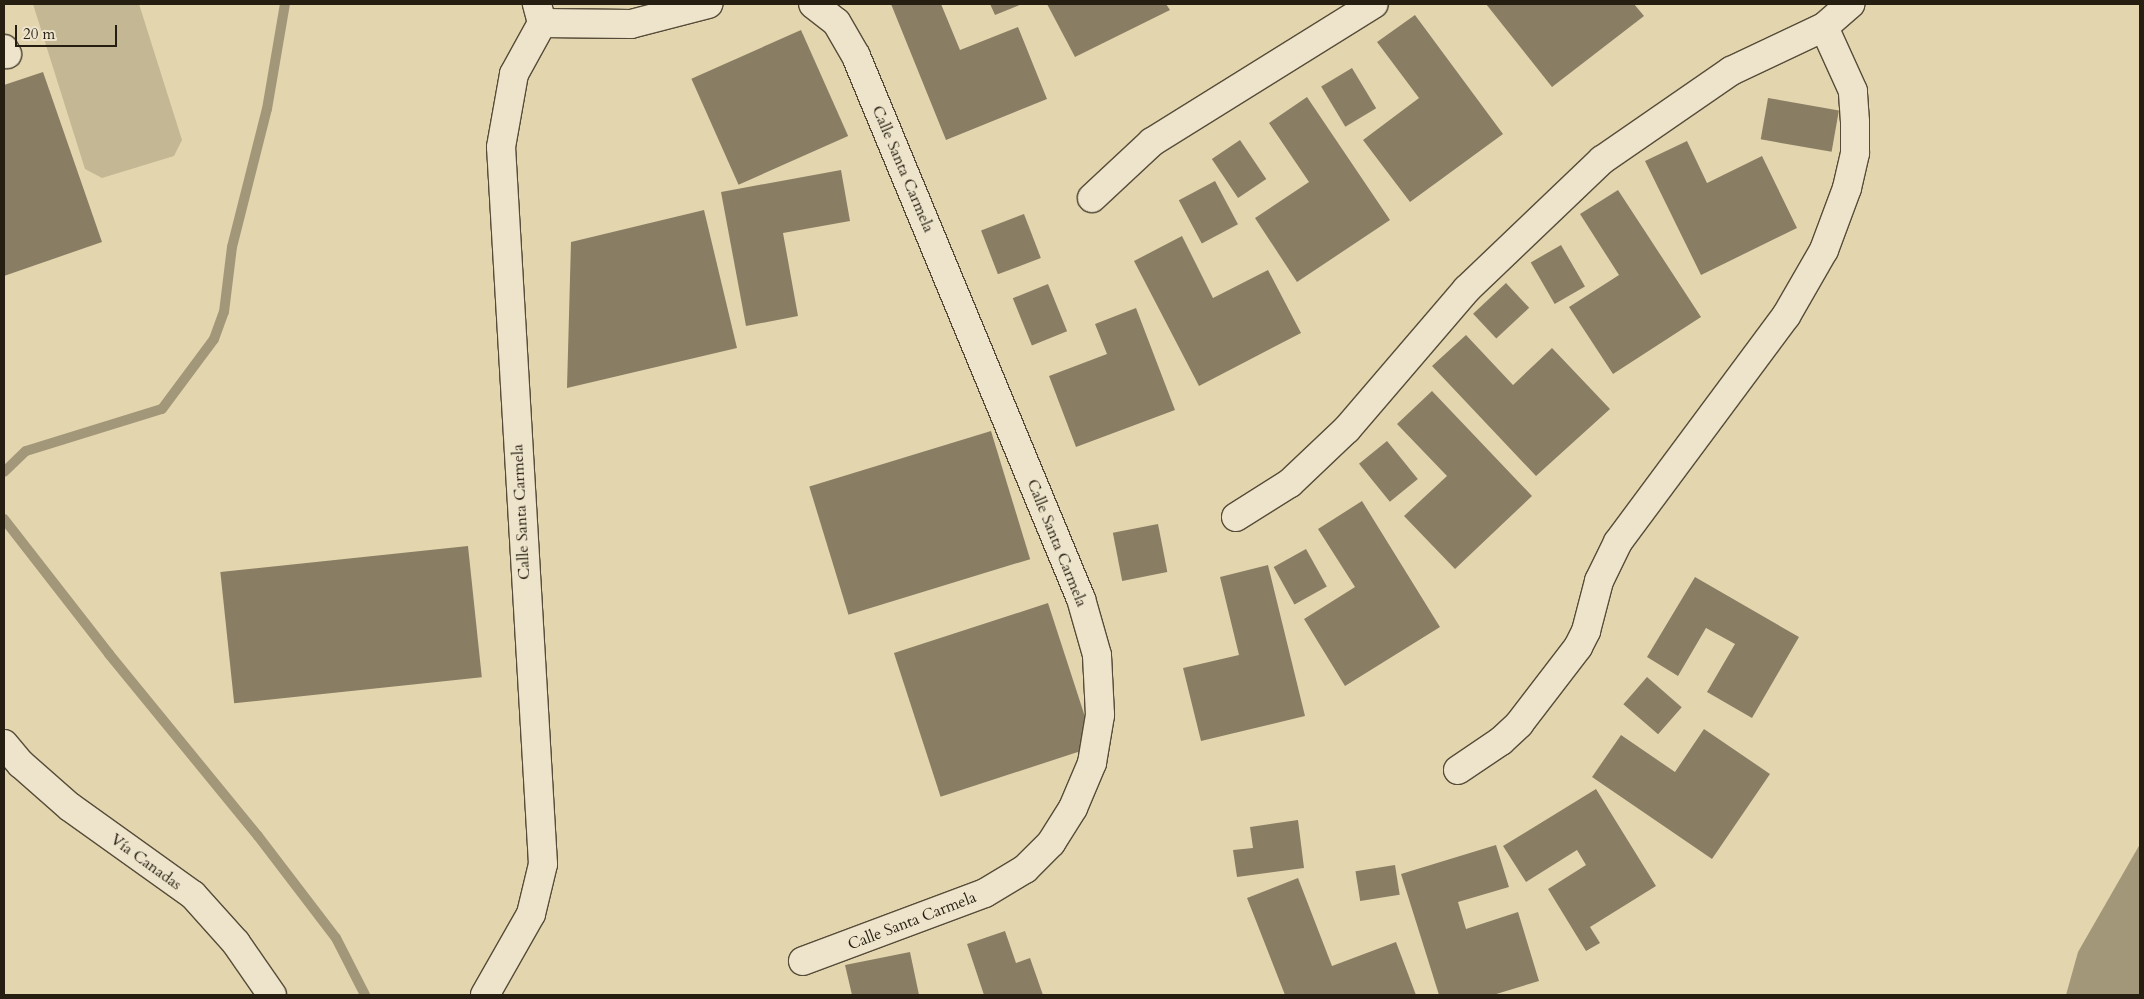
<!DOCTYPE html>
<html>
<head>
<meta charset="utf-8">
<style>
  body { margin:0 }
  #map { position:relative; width:2144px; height:999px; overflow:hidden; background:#e3d6af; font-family:Cardo,serif }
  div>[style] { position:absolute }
  .green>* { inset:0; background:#c3b794 }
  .water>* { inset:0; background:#a3977a }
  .stream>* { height:10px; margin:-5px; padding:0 5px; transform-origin:5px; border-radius:5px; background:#a3977a }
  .building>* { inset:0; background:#897e64; transform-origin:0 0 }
  .roads { filter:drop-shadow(1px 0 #564c39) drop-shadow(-1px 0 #564c39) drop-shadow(0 1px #564c39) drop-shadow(0 -1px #564c39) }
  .street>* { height:28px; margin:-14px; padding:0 14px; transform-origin:14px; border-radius:14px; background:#ede4cb }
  span { translate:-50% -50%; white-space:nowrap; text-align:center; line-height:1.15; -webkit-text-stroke:5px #ede4cb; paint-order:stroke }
  .street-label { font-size:16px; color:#271e12 }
  .frame { position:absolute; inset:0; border:5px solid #271e12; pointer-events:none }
  .scale { position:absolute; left:15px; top:25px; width:102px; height:22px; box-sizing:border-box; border:2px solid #271e12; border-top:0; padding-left:6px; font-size:15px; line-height:18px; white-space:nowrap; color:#271e12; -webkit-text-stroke:4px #ede4cb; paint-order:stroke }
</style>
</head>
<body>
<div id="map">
  <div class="green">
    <div style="clip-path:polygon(33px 4px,139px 4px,182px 140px,174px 156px,102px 178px,85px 169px)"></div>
  </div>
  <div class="water">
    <div style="clip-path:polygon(2140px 844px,2140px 995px,2066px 995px,2078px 952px)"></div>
  </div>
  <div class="stream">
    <div style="left:4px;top:472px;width:30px;rotate:-44deg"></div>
    <div style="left:26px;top:451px;width:142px;rotate:-17.2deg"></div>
    <div style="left:162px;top:409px;width:87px;rotate:-53.4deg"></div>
    <div style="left:214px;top:339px;width:29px;rotate:-70deg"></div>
    <div style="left:224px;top:312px;width:65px;rotate:-83deg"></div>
    <div style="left:232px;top:247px;width:142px;rotate:-75.8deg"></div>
    <div style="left:267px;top:109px;width:107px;rotate:-80.3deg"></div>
    <div style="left:4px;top:519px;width:171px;rotate:52.1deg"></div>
    <div style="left:109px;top:654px;width:235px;rotate:50.7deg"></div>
    <div style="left:258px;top:836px;width:128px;rotate:52.6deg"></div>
    <div style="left:336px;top:938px;width:64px;rotate:63deg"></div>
  </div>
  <div class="building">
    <div style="clip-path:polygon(891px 4px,941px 4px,960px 50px,1018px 27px,1047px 99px,946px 140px)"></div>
    <div style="clip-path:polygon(990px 4px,1022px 4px,995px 15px)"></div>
    <div style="clip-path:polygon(1047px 4px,1166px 4px,1170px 10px,1075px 57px)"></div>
    <div style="clip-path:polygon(1486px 4px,1634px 4px,1644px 16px,1552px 87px)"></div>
    <div style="clip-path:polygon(1415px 15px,1503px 134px,1410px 202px,1363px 140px,1419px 98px,1377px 42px)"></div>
    <div style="left:801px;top:30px;width:116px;height:120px;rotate:66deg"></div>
    <div style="left:1352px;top:68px;width:47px;height:36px;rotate:59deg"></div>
    <div style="clip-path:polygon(43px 72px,102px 242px,4px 276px,4px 85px)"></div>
    <div style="clip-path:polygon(1307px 97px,1390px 220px,1297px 282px,1255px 218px,1309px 182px,1269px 123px)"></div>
    <div style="left:1768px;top:98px;width:72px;height:42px;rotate:10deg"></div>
    <div style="left:1240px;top:140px;width:47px;height:34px;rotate:56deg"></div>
    <div style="clip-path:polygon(1687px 141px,1707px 183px,1762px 156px,1797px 228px,1701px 275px,1645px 161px)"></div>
    <div style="clip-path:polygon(841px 170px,850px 221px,783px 233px,798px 316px,746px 326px,721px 192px)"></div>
    <div style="left:1215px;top:181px;width:49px;height:41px;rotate:62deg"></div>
    <div style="clip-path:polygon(1618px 190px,1701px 317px,1613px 374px,1569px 307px,1619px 275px,1580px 214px)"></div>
    <div style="clip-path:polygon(704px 210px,737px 348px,567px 388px,571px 242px)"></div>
    <div style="left:1024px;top:214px;width:47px;height:46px;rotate:69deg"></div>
    <div style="clip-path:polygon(1182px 236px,1213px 298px,1268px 270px,1301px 333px,1199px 386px,1134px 261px)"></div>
    <div style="left:1561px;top:245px;width:48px;height:35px;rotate:60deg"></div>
    <div style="left:1506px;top:283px;width:34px;height:45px;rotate:47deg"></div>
    <div style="left:1048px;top:284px;width:51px;height:38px;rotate:68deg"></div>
    <div style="clip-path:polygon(1136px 308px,1175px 410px,1076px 447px,1049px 376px,1107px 354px,1095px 324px)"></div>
    <div style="clip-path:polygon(1466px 335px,1513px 385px,1552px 348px,1610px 409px,1536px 476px,1432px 366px)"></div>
    <div style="clip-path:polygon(1432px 391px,1532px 496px,1455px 569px,1404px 516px,1447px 476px,1397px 424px)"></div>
    <div style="left:991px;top:431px;width:134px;height:190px;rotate:73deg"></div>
    <div style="left:1387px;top:441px;width:49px;height:36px;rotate:51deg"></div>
    <div style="clip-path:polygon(1362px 501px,1440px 627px,1345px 686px,1304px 619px,1355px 587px,1318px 529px)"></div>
    <div style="left:1158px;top:524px;width:49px;height:46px;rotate:79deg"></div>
    <div style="left:468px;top:546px;width:132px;height:249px;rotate:84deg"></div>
    <div style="left:1306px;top:549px;width:43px;height:37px;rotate:61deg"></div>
    <div style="clip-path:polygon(1268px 565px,1305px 716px,1201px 741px,1183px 668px,1239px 655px,1220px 577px)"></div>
    <div style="clip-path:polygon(1695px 577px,1799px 637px,1752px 718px,1707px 692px,1735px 644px,1706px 628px,1678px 676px,1647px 657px)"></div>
    <div style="left:1048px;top:603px;width:151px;height:162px;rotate:72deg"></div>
    <div style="left:1647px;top:677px;width:46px;height:36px;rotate:41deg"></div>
    <div style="clip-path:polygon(1704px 729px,1770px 774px,1712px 859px,1592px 777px,1621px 735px,1675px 772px)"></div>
    <div style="clip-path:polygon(1596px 789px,1656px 886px,1590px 927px,1600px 943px,1586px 951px,1548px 889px,1586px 865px,1577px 850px,1526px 882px,1503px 846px)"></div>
    <div style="clip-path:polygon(1298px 820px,1304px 868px,1237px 877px,1233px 850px,1253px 848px,1250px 827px)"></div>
    <div style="clip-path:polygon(1496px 845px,1509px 887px,1458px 902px,1466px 929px,1518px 912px,1539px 981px,1493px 995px,1439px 995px,1401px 874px)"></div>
    <div style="left:1395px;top:865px;width:30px;height:40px;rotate:81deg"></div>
    <div style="clip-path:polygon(1298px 878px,1332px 966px,1396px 942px,1416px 995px,1285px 995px,1247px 898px)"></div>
    <div style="clip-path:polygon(1005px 931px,1016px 963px,1030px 958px,1043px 995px,984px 995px,967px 944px)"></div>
    <div style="clip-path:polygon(910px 952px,919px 995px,852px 995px,845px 965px)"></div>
  </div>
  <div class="roads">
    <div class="street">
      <div style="left:542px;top:23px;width:89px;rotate:0.6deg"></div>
      <div style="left:631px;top:24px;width:80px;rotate:-14.6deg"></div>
      <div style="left:4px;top:49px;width:6px;rotate:59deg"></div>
      <div style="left:1092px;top:198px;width:82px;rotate:-43deg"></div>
      <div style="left:1152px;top:142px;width:261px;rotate:-31.9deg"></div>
      <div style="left:1236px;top:517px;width:64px;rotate:-32.2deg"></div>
      <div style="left:1290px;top:483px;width:79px;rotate:-43.5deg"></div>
      <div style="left:1347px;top:429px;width:184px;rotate:-49.4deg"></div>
      <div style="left:1467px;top:289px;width:187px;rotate:-43.7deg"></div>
      <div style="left:1602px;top:160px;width:157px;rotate:-34.6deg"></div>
      <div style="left:1731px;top:71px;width:103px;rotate:-25.3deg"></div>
      <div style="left:1824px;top:27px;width:35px;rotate:-41deg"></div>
      <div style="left:4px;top:744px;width:26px;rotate:50deg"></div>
      <div style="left:21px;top:764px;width:65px;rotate:41.3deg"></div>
      <div style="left:70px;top:807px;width:151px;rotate:35.6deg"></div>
      <div style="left:193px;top:895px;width:64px;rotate:48.1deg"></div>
      <div style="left:236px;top:943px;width:63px;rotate:55.3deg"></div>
      <div style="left:1458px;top:770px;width:52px;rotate:-34deg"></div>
      <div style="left:1501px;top:741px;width:25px;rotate:-43deg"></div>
      <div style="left:1519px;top:724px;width:97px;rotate:-52.5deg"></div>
      <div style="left:1578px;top:647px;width:18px;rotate:-63deg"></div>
      <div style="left:1586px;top:631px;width:52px;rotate:-75.4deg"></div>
      <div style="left:1599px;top:581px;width:43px;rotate:-64deg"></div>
      <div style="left:1618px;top:542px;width:282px;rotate:-53.4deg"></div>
      <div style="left:1786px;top:316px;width:76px;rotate:-60.1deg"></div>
      <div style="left:1824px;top:250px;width:66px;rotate:-69.6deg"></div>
      <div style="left:1847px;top:188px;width:36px;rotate:-77deg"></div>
      <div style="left:1855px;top:153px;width:31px;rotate:-90deg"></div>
      <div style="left:1855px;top:122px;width:31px;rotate:-94deg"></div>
      <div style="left:1853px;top:91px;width:70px;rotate:-114.4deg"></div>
      <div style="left:803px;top:961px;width:194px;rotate:-20.5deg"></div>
      <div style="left:985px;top:893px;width:47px;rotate:-31deg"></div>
      <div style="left:1025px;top:869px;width:37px;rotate:-45deg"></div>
      <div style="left:1051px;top:843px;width:41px;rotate:-57.8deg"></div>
      <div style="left:1073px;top:808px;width:49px;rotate:-67.1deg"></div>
      <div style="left:1092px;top:763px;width:49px;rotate:-80.5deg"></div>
      <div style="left:1100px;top:715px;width:60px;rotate:-92.9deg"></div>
      <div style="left:1097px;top:655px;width:58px;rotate:-105.9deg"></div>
      <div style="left:1081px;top:599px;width:588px;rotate:-112.51deg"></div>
      <div style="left:856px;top:56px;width:39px;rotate:-120deg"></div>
      <div style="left:836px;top:22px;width:29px;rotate:-142deg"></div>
      <div style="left:485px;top:995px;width:93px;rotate:-60.4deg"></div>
      <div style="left:531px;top:914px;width:51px;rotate:-76.5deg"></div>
      <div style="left:543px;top:864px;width:718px;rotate:-93.35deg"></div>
      <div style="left:501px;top:147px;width:74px;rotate:-79.9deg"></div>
      <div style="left:514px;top:74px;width:58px;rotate:-61.2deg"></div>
      <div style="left:542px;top:23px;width:20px;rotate:-105deg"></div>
    </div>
  </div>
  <div class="street-label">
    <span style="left:903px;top:169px;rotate:67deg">Calle Santa Carmela</span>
    <span style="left:521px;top:512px;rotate:-93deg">Calle Santa Carmela</span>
    <span style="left:1057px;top:543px;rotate:68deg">Calle Santa Carmela</span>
    <span style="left:146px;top:862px;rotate:36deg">Vía Canadas</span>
    <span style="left:912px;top:921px;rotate:-21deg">Calle Santa Carmela</span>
  </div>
  <div class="frame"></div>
  <div class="scale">20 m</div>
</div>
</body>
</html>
